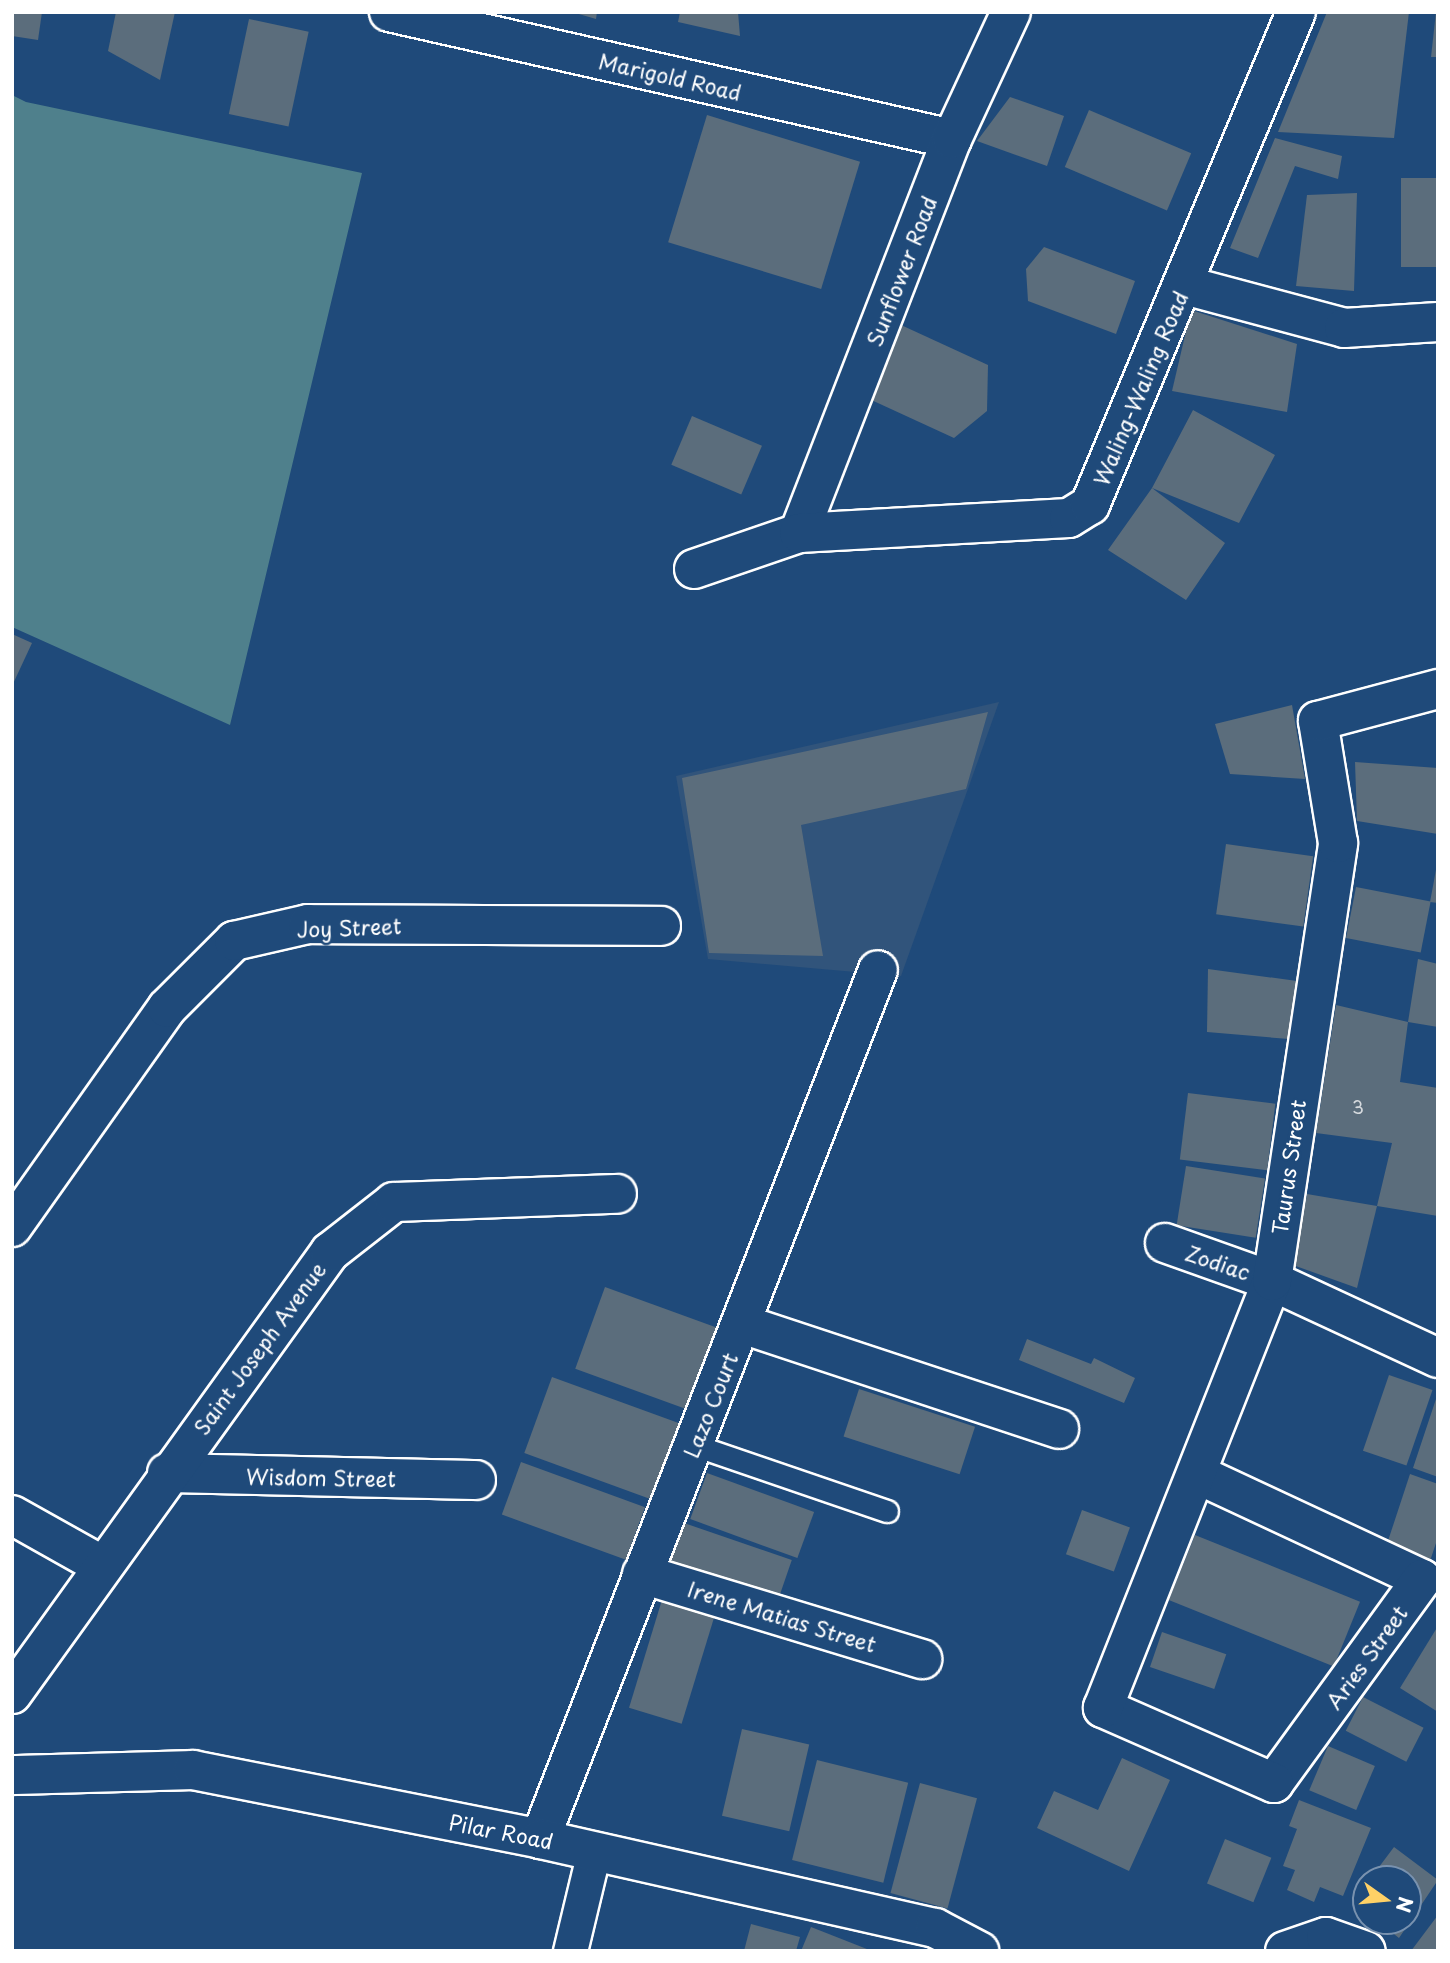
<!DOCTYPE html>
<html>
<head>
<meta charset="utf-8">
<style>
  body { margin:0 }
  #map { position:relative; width:1450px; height:1963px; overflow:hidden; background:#1f4a7a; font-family:"Playpen Sans",sans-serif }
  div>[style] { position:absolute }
  .built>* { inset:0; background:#31547b }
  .green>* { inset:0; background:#4f808c }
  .building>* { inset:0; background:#5b6d7c; transform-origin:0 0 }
  .roads { filter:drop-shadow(2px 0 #fff) drop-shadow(-2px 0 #fff) drop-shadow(0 2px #fff) drop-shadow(0 -2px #fff) }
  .service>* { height:21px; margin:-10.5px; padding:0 10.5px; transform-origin:10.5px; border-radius:10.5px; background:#1f4a7a }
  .pedestrian>* { height:33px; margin:-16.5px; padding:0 16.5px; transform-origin:16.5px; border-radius:16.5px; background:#1f4a7a }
  .minor>* { height:38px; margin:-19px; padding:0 19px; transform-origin:19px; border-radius:19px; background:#1f4a7a }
  .tertiary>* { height:38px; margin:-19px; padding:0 19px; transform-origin:19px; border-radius:19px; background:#1f4a7a }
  span { translate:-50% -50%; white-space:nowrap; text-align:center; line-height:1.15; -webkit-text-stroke:5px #1f4a7a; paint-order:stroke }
  .number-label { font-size:18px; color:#d6dade }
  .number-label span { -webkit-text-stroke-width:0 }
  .street-label { font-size:21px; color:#fff }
  .frame { position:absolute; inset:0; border:14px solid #fff; pointer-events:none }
  .north { position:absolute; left:1352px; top:1865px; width:70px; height:70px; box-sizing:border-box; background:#1f4a7a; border:2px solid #7992af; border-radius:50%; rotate:105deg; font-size:19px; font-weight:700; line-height:28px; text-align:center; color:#fff }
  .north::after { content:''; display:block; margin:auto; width:24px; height:32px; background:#ffd166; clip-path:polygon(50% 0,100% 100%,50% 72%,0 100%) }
</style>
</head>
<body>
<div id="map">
  <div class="built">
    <div style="clip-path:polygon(999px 702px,901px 976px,708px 959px,676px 776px)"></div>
  </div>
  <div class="green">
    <div style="clip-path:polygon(12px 95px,26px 102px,362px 173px,230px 725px,12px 627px)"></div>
  </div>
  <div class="building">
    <div style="clip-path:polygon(12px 12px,42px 12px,38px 40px,12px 36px)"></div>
    <div style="clip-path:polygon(116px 12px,175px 12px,160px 80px,108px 51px)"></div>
    <div style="clip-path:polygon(572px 12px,597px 12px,596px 19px)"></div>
    <div style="clip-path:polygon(680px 12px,738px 12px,740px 36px,678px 22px)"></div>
    <div style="clip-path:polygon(1327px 12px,1409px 12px,1394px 138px,1278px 132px)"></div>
    <div style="clip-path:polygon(1436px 12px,1438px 12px,1438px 57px,1431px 57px)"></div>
    <div style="left:249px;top:19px;width:61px;height:97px;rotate:12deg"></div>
    <div style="clip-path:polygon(1010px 97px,1064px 116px,1047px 166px,977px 141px)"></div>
    <div style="left:1089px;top:110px;width:111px;height:62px;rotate:23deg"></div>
    <div style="left:707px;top:115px;width:160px;height:133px;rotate:17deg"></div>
    <div style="clip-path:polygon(1275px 138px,1342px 156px,1338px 179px,1295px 166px,1258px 258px,1230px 248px)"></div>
    <div style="left:1438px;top:178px;width:89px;height:37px;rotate:90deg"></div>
    <div style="clip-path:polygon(1357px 193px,1354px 291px,1296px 286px,1307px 195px)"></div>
    <div style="clip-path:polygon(1044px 247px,1135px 281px,1116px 334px,1028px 301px,1026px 269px)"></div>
    <div style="clip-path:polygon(1191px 310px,1297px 344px,1287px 412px,1172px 391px)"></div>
    <div style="clip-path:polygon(901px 325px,988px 365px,987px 411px,954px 438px,867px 398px)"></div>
    <div style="clip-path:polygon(1193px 410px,1275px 455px,1239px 523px,1152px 488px,1225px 543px,1186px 600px,1108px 550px,1152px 488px)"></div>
    <div style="left:692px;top:416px;width:76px;height:53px;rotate:23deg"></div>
    <div style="clip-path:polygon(12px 634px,32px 643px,12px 686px)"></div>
    <div style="clip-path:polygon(1292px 705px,1305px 779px,1230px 774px,1215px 724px)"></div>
    <div style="clip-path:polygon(988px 712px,966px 789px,801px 825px,823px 956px,709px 953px,682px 778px)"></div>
    <div style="clip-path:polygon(1355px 762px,1438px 768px,1438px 834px,1357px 821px)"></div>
    <div style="left:1226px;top:844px;width:88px;height:71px;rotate:8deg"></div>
    <div style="clip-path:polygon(1438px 859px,1438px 903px,1430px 902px)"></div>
    <div style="left:1356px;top:887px;width:76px;height:52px;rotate:11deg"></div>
    <div style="clip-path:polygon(1418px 959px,1438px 964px,1438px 1027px,1408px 1022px)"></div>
    <div style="clip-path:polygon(1208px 969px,1297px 981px,1289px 1039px,1207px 1032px)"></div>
    <div style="clip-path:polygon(1336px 1005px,1408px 1022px,1400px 1082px,1438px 1088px,1438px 1216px,1377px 1206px,1392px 1143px,1316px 1133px)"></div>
    <div style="left:1188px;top:1093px;width:88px;height:67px;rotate:7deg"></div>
    <div style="left:1186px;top:1166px;width:80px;height:60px;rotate:9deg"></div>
    <div style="clip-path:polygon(1307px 1194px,1377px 1206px,1357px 1288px,1293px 1265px)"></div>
    <div style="left:605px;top:1287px;width:123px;height:87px;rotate:20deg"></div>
    <div style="clip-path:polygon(1027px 1339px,1091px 1364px,1094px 1358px,1135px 1378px,1124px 1403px,1019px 1360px)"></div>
    <div style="left:1389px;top:1375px;width:46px;height:80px;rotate:19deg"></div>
    <div style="left:552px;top:1377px;width:153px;height:81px;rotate:20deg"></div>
    <div style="left:859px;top:1389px;width:122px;height:50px;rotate:18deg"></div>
    <div style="clip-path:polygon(1437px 1396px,1438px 1397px,1438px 1477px,1413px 1468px)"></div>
    <div style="left:521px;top:1462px;width:132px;height:56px;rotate:20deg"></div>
    <div style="left:707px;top:1473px;width:114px;height:49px;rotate:20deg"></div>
    <div style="clip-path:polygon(1410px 1474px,1438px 1484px,1438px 1537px,1429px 1564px,1385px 1550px)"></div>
    <div style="left:1082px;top:1510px;width:51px;height:47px;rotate:20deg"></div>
    <div style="left:684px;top:1523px;width:114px;height:48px;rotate:19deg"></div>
    <div style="left:1195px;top:1535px;width:178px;height:70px;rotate:22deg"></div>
    <div style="left:665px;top:1590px;width:55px;height:123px;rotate:17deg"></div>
    <div style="clip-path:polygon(1438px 1626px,1438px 1712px,1400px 1688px)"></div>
    <div style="left:1162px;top:1632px;width:68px;height:37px;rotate:19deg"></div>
    <div style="left:1363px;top:1697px;width:68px;height:38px;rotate:27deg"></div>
    <div style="left:742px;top:1729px;width:69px;height:89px;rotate:13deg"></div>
    <div style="left:1328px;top:1746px;width:51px;height:48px;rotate:23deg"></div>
    <div style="clip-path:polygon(1122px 1758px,1170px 1780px,1129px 1871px,1037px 1828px,1054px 1791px,1098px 1810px)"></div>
    <div style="left:817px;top:1760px;width:94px;height:103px;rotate:14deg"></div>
    <div style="left:920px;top:1783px;width:59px;height:114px;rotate:15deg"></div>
    <div style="clip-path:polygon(1299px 1800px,1371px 1828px,1343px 1896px,1320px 1887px,1314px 1902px,1287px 1890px,1295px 1870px,1283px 1866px,1297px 1829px,1289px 1826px)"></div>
    <div style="left:1225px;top:1839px;width:50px;height:48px;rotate:22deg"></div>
    <div style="clip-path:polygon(1394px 1847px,1438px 1880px,1399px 1938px,1377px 1921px,1408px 1921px,1408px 1879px,1370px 1879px)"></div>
    <div style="clip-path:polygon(1366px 1885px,1366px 1913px,1353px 1903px)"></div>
    <div style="clip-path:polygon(1438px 1915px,1438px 1951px,1411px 1951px)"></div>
    <div style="clip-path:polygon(751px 1924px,800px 1937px,796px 1951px,744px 1951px)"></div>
    <div style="clip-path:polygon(811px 1927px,872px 1951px,801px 1951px)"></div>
  </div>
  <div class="roads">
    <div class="service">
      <div style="left:694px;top:1445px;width:204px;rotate:18.9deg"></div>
    </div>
    <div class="pedestrian">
      <div style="left:570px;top:1951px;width:103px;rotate:-76.5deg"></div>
    </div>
    <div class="minor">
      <div style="left:389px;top:12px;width:577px;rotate:12.71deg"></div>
      <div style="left:1184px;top:285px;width:166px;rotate:15deg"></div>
      <div style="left:1344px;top:328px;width:94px;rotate:-3.7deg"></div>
      <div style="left:799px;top:533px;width:423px;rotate:-68.8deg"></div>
      <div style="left:952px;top:139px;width:140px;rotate:-65.1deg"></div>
      <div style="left:694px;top:569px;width:111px;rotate:-18.9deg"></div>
      <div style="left:799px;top:533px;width:270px;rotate:-3.2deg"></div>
      <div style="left:1069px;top:518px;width:25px;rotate:-32deg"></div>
      <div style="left:1090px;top:505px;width:534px;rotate:-67.32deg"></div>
      <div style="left:12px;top:1227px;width:268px;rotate:-54.7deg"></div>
      <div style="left:167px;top:1008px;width:95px;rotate:-45deg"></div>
      <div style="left:234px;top:941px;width:76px;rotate:-12.9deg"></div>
      <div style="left:308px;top:924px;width:353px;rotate:0.3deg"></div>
      <div style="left:1165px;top:1243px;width:114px;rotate:19.6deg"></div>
      <div style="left:1272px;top:1281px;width:183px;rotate:24.9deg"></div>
      <div style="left:742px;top:1324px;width:334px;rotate:18.3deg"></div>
      <div style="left:167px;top:1473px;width:309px;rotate:1.3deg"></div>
      <div style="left:1199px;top:1475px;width:246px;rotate:25deg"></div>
      <div style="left:1422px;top:1579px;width:252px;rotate:126deg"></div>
      <div style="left:1274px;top:1783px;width:187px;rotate:-156.3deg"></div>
      <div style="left:1103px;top:1708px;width:459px;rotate:-68.4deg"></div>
      <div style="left:1272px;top:1281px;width:443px;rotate:-81.4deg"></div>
      <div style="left:1338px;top:843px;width:124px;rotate:-99.3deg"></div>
      <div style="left:1318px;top:721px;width:124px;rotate:-14.9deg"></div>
      <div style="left:12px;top:1515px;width:104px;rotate:29.3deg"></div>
      <div style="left:642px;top:1574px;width:293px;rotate:16.9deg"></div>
      <div style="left:12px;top:1694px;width:545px;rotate:-54.27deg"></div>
      <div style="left:330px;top:1252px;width:81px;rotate:-38deg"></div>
      <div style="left:394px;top:1202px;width:223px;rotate:-2.1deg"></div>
      <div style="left:540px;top:1839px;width:932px;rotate:-68.75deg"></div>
      <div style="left:1285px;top:1951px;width:43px;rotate:-18.9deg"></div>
      <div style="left:1326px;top:1937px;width:42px;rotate:19.3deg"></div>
    </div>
    <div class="tertiary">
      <div style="left:12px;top:1775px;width:181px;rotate:-1.6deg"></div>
      <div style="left:193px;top:1770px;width:354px;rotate:11.2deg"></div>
      <div style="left:540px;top:1839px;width:405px;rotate:12.7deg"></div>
      <div style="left:935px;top:1928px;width:50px;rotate:27.6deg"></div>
    </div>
  </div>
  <div class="number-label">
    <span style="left:1358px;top:1107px">3</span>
  </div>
  <div class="street-label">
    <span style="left:670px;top:76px;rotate:13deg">Marigold Road</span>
    <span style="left:901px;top:271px;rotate:-69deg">Sunflower Road</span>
    <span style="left:1140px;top:388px;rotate:-67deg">Waling-Waling Road</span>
    <span style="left:349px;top:927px;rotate:-2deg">Joy Street</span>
    <span style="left:1288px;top:1167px;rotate:-82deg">Taurus Street</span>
    <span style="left:1218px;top:1262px;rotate:19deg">Zodiac</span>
    <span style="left:259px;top:1348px;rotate:-54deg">Saint Joseph Avenue</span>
    <span style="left:710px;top:1405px;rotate:-68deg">Lazo Court</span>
    <span style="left:321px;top:1477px;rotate:1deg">Wisdom Street</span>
    <span style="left:782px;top:1616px;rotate:17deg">Irene Matias Street</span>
    <span style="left:1366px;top:1657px;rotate:-54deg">Aries Street</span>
    <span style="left:501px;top:1831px;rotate:11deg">Pilar Road</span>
  </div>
  <div class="frame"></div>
  <div class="north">N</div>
</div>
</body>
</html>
